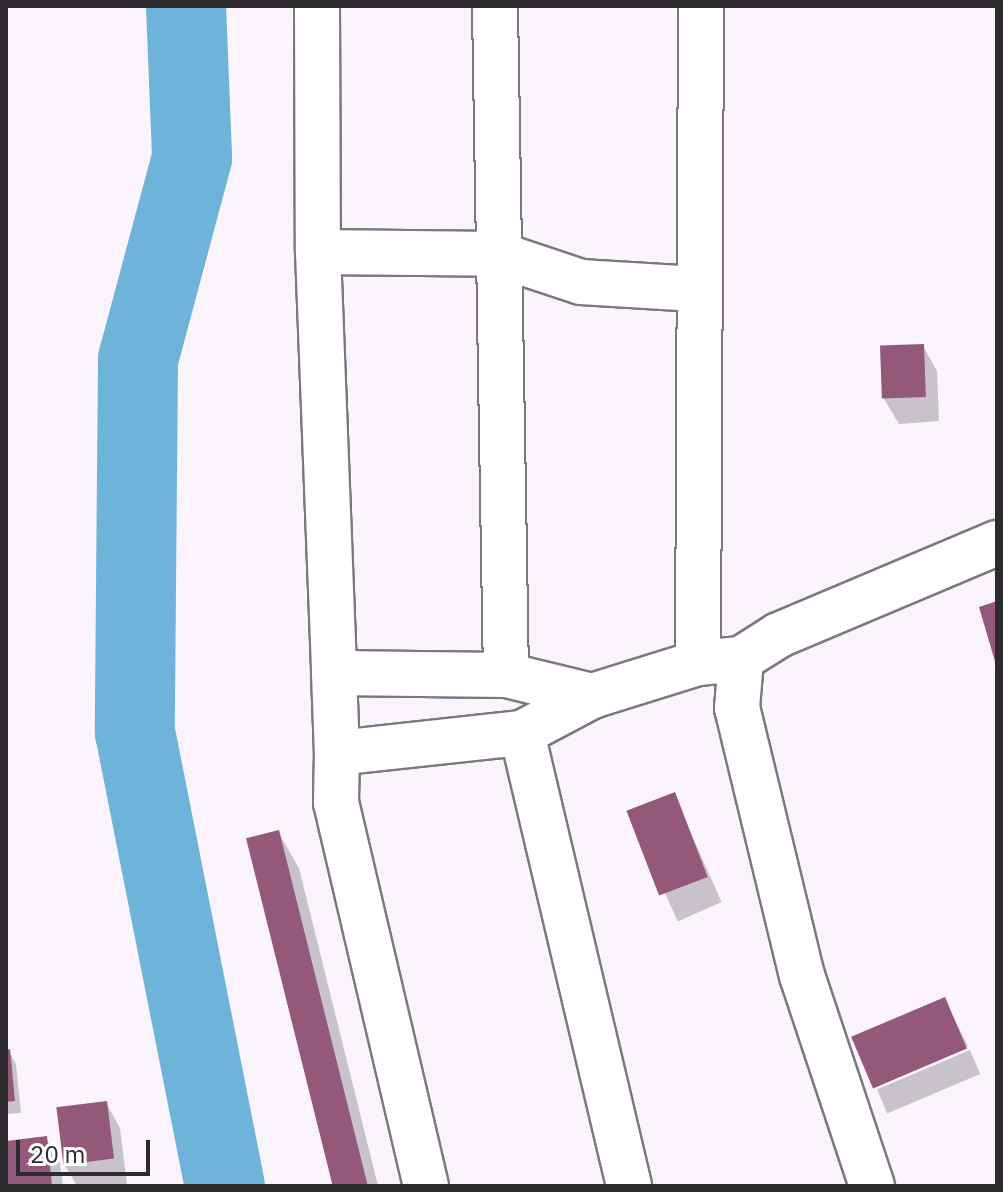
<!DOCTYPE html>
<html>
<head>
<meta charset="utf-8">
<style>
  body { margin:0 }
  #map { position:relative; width:1003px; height:1192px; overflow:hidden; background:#fbf4fd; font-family:"IBM Plex Sans",sans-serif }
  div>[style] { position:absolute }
  .shadow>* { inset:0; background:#0003; transform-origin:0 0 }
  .river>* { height:80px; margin:-40px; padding:0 40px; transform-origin:40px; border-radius:40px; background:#6eb4da }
  .building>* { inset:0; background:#93587a; transform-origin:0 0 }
  .roads { filter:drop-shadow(2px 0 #7d777f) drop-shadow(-2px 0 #7d777f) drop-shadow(0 2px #7d777f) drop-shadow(0 -2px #7d777f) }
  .minor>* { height:44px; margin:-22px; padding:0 22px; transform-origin:22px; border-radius:22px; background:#fff }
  span { translate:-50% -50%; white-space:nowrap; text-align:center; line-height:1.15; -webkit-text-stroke:8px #fff; paint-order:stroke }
  .frame { position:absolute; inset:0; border:8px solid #2e2b2e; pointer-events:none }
  .scale { position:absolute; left:16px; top:1140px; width:134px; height:36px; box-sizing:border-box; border:4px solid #2e2b2e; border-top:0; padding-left:10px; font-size:24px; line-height:28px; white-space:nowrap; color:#2e2b2e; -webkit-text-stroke:6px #fff; paint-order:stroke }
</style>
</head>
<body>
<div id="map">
  <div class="shadow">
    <div style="clip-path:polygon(923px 346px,937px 371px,939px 421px,899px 424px,884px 399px)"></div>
    <div style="left:674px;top:795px;width:117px;height:48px;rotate:66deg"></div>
    <div style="clip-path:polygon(278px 832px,299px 868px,378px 1186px,334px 1186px)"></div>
    <div style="clip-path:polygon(944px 999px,968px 1046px,876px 1087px)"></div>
    <div style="left:970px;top:1050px;width:26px;height:101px;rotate:67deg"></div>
    <div style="clip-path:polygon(9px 1051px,16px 1064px,21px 1113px,6px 1114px)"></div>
    <div style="clip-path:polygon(106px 1103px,120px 1128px,127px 1184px,77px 1186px,64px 1164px)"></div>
    <div style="clip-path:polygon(46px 1138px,60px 1163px,63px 1186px,6px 1186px,6px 1143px)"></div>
  </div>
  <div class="river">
    <div style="left:186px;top:6px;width:152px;rotate:87.7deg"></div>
    <div style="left:192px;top:158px;width:208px;rotate:105deg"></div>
    <div style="left:138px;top:359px;width:373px;rotate:90.5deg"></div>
    <div style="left:135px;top:732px;width:463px;rotate:78.8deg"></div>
  </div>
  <div class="building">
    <div style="left:924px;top:344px;width:53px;height:44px;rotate:88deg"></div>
    <div style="clip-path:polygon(997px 601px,997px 665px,996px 665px,979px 607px)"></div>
    <div style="left:675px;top:792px;width:91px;height:52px;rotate:69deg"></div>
    <div style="left:279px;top:830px;width:367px;height:34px;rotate:76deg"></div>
    <div style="left:945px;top:997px;width:56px;height:102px;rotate:67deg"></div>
    <div style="clip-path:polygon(10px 1049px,15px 1101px,6px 1102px,6px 1050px)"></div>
    <div style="left:107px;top:1101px;width:58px;height:51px;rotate:83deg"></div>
    <div style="clip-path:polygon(47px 1136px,52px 1186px,6px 1186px,6px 1141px)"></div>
  </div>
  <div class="roads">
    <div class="minor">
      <div style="left:317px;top:6px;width:246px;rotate:89.8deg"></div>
      <div style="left:318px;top:252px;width:421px;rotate:87.8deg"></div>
      <div style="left:334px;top:673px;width:172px;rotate:0.7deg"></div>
      <div style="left:495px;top:6px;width:669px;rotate:89.06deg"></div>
      <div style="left:506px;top:675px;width:89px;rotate:13.7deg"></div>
      <div style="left:318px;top:252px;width:179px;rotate:0.6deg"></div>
      <div style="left:497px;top:254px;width:89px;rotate:18.4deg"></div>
      <div style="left:581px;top:282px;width:115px;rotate:3.5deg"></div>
      <div style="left:698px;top:663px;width:657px;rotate:-89.74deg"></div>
      <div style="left:334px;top:673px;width:80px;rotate:87.9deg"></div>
      <div style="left:522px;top:733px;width:465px;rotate:76.7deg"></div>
      <div style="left:426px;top:1186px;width:393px;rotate:-103.2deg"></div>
      <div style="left:336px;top:803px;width:50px;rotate:-88.9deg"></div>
      <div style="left:337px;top:753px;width:186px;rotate:-6.2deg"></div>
      <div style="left:522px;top:733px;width:79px;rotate:-27.9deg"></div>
      <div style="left:592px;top:696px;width:111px;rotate:-17.3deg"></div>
      <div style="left:698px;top:663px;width:43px;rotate:-5.3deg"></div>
      <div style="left:872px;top:1186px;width:221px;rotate:-108.4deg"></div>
      <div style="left:802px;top:976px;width:276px;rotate:-103.6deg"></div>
      <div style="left:737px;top:708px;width:49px;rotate:-85.3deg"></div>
      <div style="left:741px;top:659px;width:45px;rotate:-32.3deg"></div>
      <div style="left:779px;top:635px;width:237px;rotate:-22.9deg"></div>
    </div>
  </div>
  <div class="frame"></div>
  <div class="scale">20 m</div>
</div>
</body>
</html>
